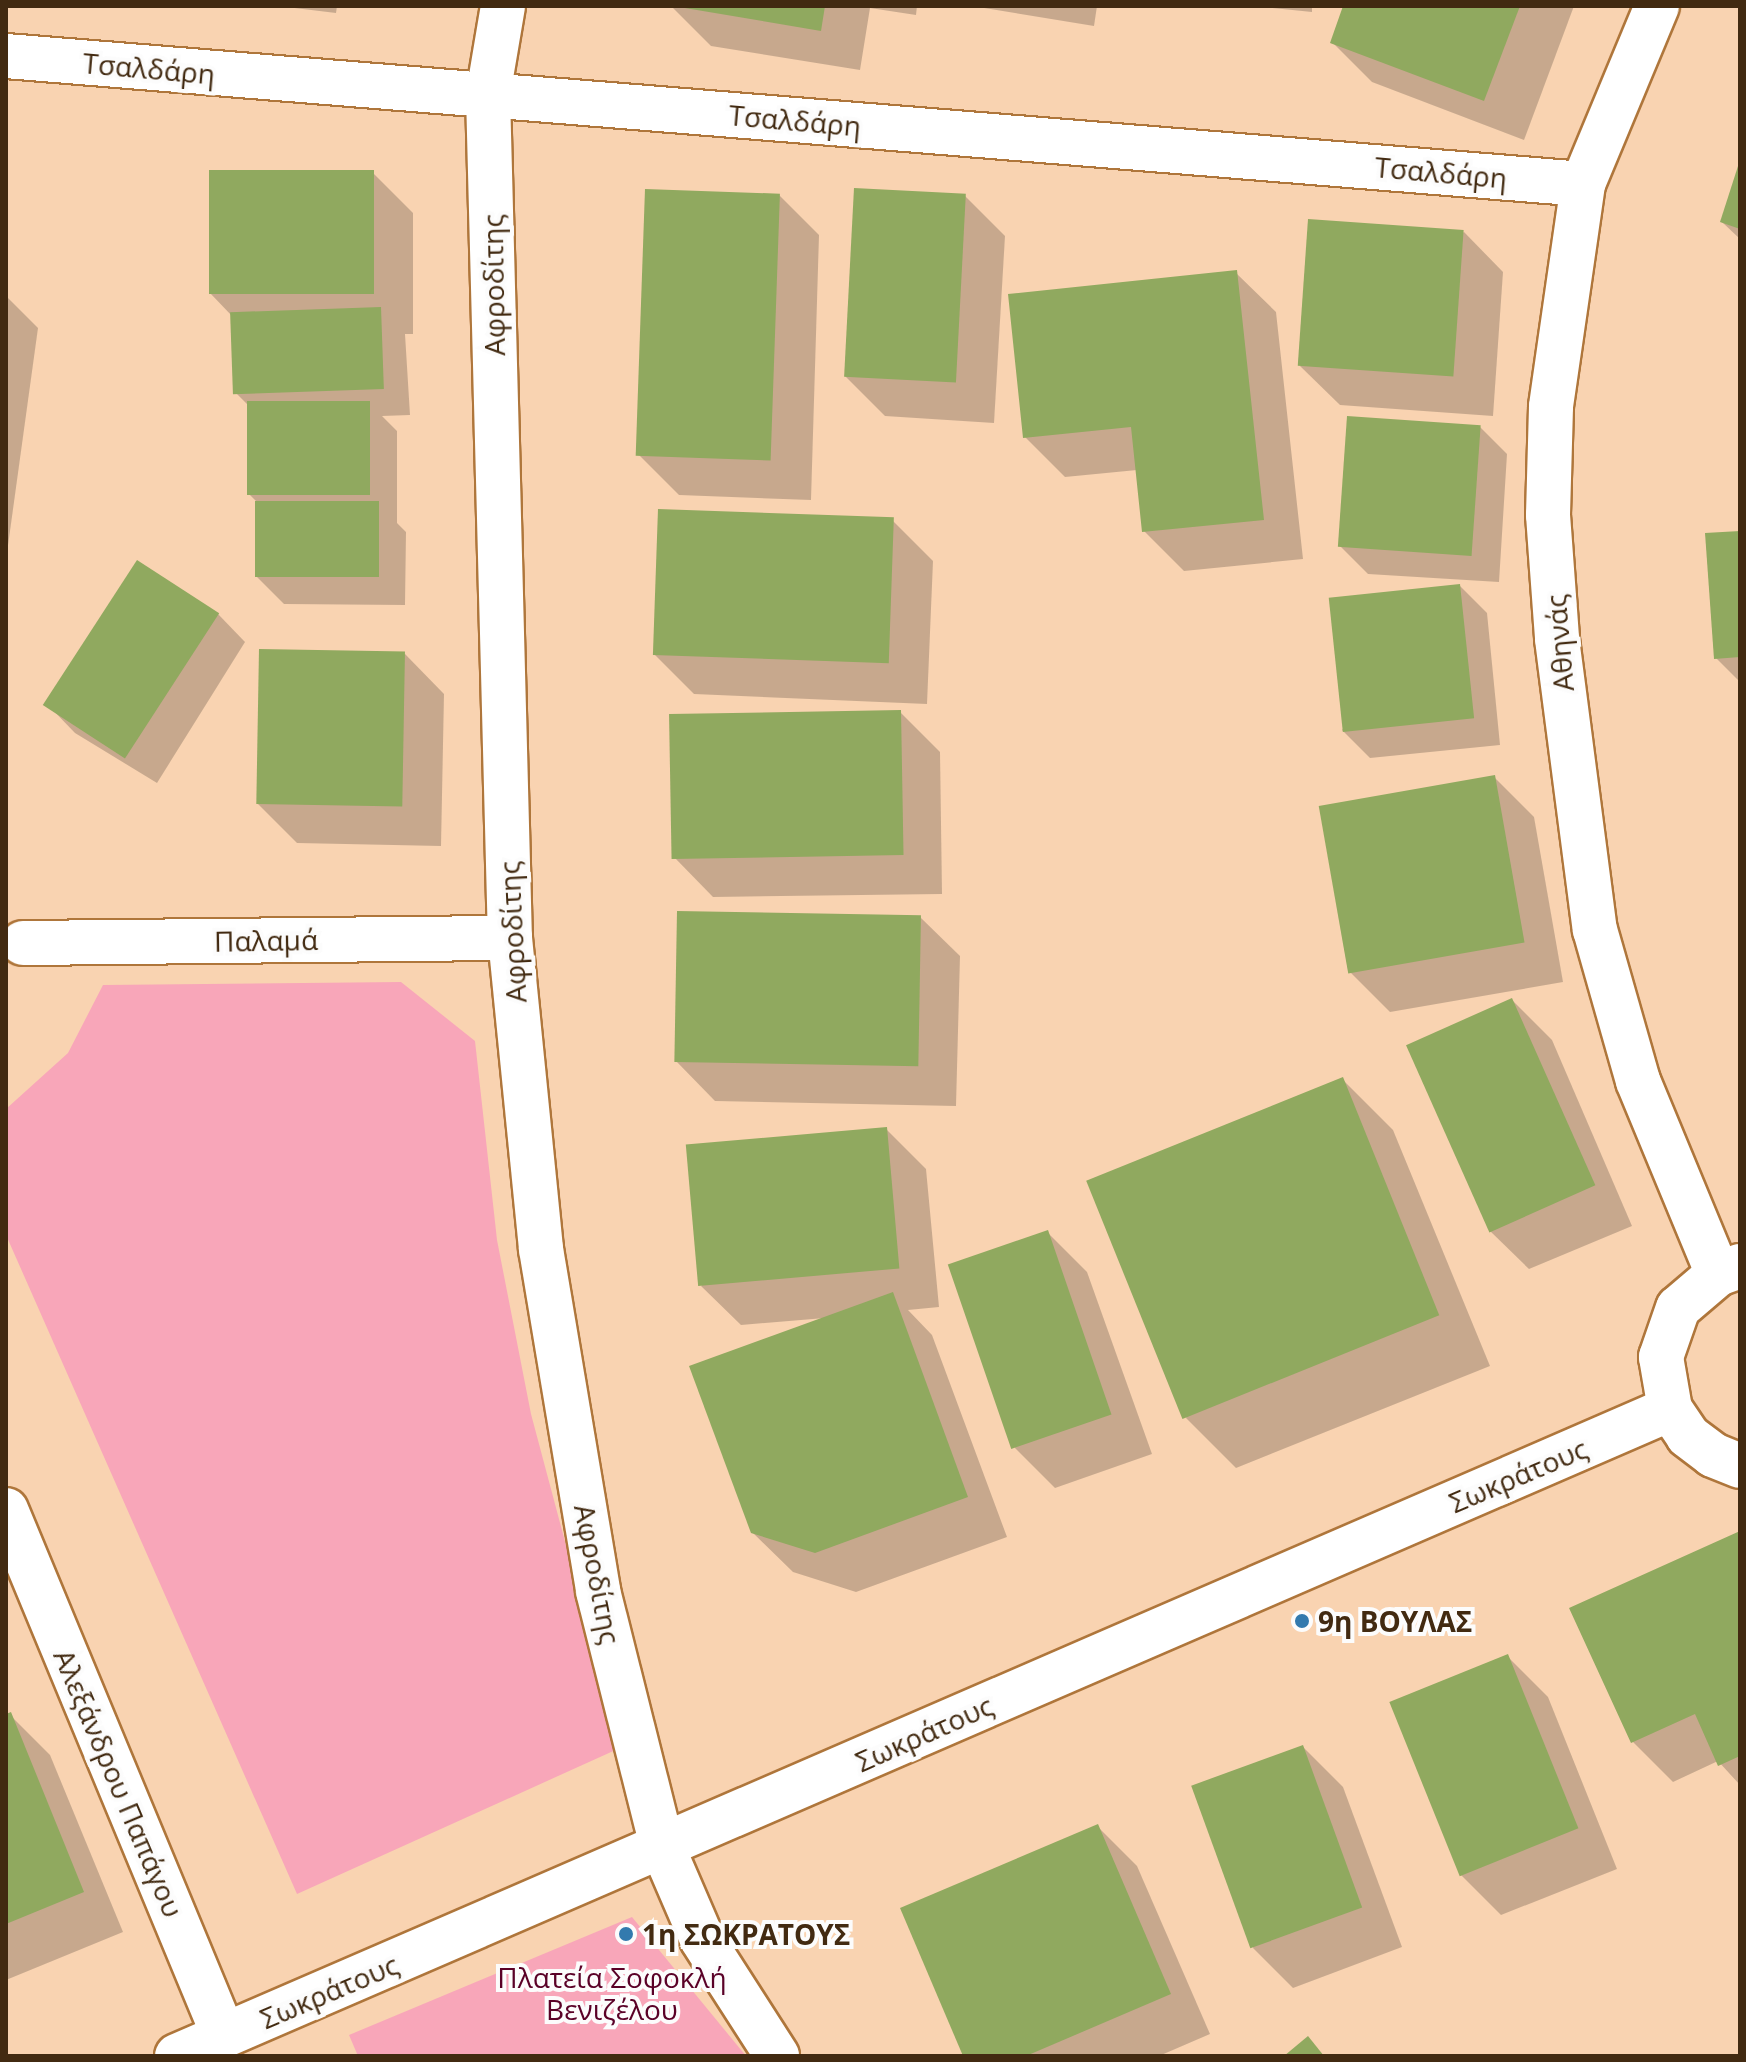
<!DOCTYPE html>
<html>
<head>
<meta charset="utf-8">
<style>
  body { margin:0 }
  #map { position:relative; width:1746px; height:2062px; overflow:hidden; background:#f9d3b1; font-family:"Open Sans",sans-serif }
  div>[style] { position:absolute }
  .green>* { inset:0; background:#f8a6b9 }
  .shadow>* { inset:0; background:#0003 }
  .building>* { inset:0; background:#90a95f; transform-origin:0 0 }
  .roads { filter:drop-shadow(2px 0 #af763b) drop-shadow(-2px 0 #af763b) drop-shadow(0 2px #af763b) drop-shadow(0 -2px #af763b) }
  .street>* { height:44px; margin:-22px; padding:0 22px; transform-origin:22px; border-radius:22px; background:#fff }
  .secondary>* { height:44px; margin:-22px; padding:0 22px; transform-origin:22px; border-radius:22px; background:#fff }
  .dots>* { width:22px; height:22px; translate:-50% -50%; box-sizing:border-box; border:4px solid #fcfcfc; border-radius:50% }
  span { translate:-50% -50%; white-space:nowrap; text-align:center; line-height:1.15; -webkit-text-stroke:8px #fcfcfc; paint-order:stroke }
  .street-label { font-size:28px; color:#422a11 }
  .poi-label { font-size:28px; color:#422a11; font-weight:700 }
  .left { translate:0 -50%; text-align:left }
  .park-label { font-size:28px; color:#5a0127 }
  .frame { position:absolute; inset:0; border:8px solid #422a11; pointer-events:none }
</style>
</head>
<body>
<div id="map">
  <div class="green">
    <div style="clip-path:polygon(401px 982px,475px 1041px,497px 1240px,531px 1414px,620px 1748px,297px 1894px,6px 1235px,6px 1109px,68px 1053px,103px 985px)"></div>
    <div style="clip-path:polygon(632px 1917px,746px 2056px,358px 2056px,349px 2035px)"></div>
  </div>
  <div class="shadow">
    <div style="clip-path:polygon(278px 6px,337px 6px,336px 13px)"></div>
    <div style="clip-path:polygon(671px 6px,917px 6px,916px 15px,870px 8px,860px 70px,711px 46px)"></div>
    <div style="clip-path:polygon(972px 6px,1097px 6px,1094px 26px)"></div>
    <div style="clip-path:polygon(1254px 6px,1312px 6px,1312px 12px)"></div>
    <div style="clip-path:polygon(1346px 6px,1574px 6px,1524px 140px,1372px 82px,1332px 42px)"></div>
    <div style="clip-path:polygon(1740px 167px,1740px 239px,1722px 222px)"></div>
    <div style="clip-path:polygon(373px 173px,413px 213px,413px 334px,405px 334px,410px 415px,382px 416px,397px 431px,397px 523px,406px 532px,405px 605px,284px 604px,256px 576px,257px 502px,249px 494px,249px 406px,234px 391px,232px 316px,210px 293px)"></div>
    <div style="clip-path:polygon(779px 195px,819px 235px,811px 500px,679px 495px,639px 455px)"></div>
    <div style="clip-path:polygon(965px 196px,1005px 236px,994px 423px,885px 416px,845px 376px)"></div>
    <div style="clip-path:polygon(1464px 232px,1503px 272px,1493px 416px,1340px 405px,1300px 366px)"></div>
    <div style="clip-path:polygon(1236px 273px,1276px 312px,1303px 559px,1184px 571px,1144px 531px,1137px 470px,1065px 477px,1025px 437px)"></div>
    <div style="clip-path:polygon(6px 296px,38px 328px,6px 560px)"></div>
    <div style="clip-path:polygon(1480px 427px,1507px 454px,1499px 582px,1368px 574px,1340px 546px)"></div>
    <div style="clip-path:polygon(893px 521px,933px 561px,927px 704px,694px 694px,654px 654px)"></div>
    <div style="clip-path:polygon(1740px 533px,1740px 682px,1716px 658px)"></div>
    <div style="clip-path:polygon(1460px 586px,1487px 613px,1500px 745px,1370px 758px,1342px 730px)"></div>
    <div style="clip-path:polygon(218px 614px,245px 642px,157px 783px,75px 733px,48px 705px)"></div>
    <div style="clip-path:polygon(405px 654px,444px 694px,441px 846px,297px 843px,257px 803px)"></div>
    <div style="clip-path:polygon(900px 712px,940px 752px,942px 894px,713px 897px,674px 857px)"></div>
    <div style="clip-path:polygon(1494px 777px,1534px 817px,1563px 982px,1390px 1012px,1350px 972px)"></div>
    <div style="clip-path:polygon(920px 917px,960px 956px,956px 1106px,715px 1101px,676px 1061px)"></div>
    <div style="clip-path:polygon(1512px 1000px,1552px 1040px,1632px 1226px,1529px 1269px,1489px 1230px)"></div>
    <div style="clip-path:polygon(1343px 1080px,1393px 1130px,1490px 1366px,1236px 1468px,1186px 1418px)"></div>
    <div style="clip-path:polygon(886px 1129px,926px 1169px,939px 1307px,908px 1310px,932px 1335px,1007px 1537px,856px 1592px,793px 1572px,752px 1532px,825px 1318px,741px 1325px,701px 1286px)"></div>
    <div style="clip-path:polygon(1047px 1232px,1087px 1272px,1152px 1454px,1055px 1488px,1015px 1448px,950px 1266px)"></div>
    <div style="clip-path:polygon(1740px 1533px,1740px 1785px,1718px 1761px,1673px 1782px,1633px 1742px,1572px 1609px)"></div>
    <div style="clip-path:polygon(1508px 1657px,1548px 1697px,1617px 1869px,1501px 1915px,1461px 1875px)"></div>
    <div style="clip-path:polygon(10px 1715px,50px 1755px,123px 1932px,6px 1980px,6px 1716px)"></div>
    <div style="clip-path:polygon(1303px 1747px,1343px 1787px,1402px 1947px,1293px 1988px,1253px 1948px)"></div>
    <div style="clip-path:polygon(1097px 1826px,1137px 1866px,1210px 2034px,1159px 2056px,965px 2056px)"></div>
  </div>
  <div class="building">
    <div style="clip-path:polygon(673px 6px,825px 6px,821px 31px)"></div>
    <div style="clip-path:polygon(1343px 6px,1520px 6px,1484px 101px,1330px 43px)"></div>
    <div style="clip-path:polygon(1739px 163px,1740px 163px,1740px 229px,1720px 222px)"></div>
    <div style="left:209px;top:170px;width:165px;height:124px"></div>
    <div style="left:854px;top:188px;width:112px;height:189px;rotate:3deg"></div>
    <div style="left:645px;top:189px;width:135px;height:267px;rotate:2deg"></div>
    <div style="left:1308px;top:219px;width:156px;height:147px;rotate:4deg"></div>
    <div style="clip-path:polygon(1237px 270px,1264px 520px,1142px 532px,1131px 427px,1023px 438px,1008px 294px)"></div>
    <div style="left:381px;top:307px;width:82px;height:151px;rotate:88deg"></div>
    <div style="left:247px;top:401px;width:123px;height:94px"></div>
    <div style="left:1347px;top:416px;width:134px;height:131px;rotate:4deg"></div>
    <div style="left:255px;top:501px;width:124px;height:76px"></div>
    <div style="left:658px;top:509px;width:236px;height:146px;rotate:2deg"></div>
    <div style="clip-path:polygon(1740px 531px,1740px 657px,1714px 659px,1705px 533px)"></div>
    <div style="left:137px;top:560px;width:98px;height:173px;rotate:33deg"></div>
    <div style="left:1460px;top:584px;width:135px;height:132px;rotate:84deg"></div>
    <div style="left:259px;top:649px;width:146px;height:155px;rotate:1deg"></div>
    <div style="left:901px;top:710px;width:145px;height:232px;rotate:89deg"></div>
    <div style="left:1495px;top:775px;width:170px;height:179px;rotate:80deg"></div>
    <div style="left:677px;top:911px;width:244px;height:151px;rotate:1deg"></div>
    <div style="left:1512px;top:998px;width:205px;height:116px;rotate:66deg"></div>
    <div style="left:1343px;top:1077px;width:257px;height:277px;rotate:68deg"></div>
    <div style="left:887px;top:1127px;width:142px;height:202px;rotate:85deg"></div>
    <div style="left:1048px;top:1230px;width:195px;height:106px;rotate:71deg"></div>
    <div style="clip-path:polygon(893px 1292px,968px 1497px,815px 1553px,751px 1533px,689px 1366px)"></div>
    <div style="clip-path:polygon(1740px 1531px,1740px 1756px,1718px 1766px,1695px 1714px,1631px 1743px,1569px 1608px)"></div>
    <div style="left:1508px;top:1654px;width:188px;height:128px;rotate:68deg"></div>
    <div style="clip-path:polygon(11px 1712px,84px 1892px,6px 1924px,6px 1714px)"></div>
    <div style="left:1303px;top:1745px;width:173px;height:119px;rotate:70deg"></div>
    <div style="clip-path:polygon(1098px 1824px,1171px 1994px,1026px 2056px,963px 2056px,900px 1908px)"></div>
    <div style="clip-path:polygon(1308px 2036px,1324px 2056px,1284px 2056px)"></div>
  </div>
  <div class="roads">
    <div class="street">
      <div style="left:503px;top:6px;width:90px;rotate:99.6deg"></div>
      <div style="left:488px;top:95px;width:843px;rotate:88.51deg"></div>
      <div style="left:510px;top:938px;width:313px;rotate:84.3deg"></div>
      <div style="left:541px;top:1249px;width:347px;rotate:80.5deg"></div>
      <div style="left:598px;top:1591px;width:263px;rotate:75.9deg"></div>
      <div style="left:662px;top:1846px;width:101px;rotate:66.7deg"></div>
      <div style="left:702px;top:1939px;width:139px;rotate:57.3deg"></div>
      <div style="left:1657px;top:6px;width:193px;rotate:112.6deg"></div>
      <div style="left:1583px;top:184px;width:225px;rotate:98.2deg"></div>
      <div style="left:1551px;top:407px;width:108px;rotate:91.6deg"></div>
      <div style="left:1548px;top:515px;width:124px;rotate:85.8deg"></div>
      <div style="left:1557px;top:639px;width:293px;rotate:82.6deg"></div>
      <div style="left:1595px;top:930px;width:157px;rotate:74.1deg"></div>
      <div style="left:1638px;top:1081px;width:209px;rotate:67.5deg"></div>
      <div style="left:6px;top:56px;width:1582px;rotate:4.64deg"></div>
      <div style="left:23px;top:943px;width:487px;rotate:-0.6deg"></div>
      <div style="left:6px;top:1510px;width:569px;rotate:67.49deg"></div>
    </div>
    <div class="secondary">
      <div style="left:1740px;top:1266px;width:23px;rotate:160deg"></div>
      <div style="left:1718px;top:1274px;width:52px;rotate:139.6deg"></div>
      <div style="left:1678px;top:1308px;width:52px;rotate:109.1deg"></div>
      <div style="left:1661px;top:1357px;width:53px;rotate:80.2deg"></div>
      <div style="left:1670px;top:1409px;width:32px;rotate:56deg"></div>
      <div style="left:1688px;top:1436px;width:31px;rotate:37deg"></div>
      <div style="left:1713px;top:1455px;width:29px;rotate:22deg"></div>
      <div style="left:177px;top:2056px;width:1627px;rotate:-23.43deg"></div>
    </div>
  </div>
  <div class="dots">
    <div style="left:1302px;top:1621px;background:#337aae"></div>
    <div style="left:626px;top:1934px;background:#337aae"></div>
  </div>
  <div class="street-label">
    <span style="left:149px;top:68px;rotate:5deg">Τσαλδάρη</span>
    <span style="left:795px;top:120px;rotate:5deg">Τσαλδάρη</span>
    <span style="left:1441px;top:172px;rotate:5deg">Τσαλδάρη</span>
    <span style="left:493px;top:285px;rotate:-91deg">Αφροδίτης</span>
    <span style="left:1559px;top:643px;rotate:-95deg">Αθηνάς</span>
    <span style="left:512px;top:932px;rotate:-93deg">Αφροδίτης</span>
    <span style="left:266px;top:940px;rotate:-1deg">Παλαμά</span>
    <span style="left:1518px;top:1475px;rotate:-23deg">Σωκράτους</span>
    <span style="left:598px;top:1574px;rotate:79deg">Αφροδίτης</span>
    <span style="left:924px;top:1733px;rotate:-24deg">Σωκράτους</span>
    <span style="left:119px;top:1783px;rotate:67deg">Αλεξάνδρου Παπάγου</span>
    <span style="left:329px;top:1991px;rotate:-23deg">Σωκράτους</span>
  </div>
  <div class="poi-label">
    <span class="left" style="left:1318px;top:1621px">9η ΒΟΥΛΑΣ</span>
    <span class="left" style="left:642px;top:1934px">1η ΣΩΚΡΑΤΟΥΣ</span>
  </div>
  <div class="park-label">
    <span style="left:612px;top:1993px">Πλατεία Σοφοκλή<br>Βενιζέλου</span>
  </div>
  <div class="frame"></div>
</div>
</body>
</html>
